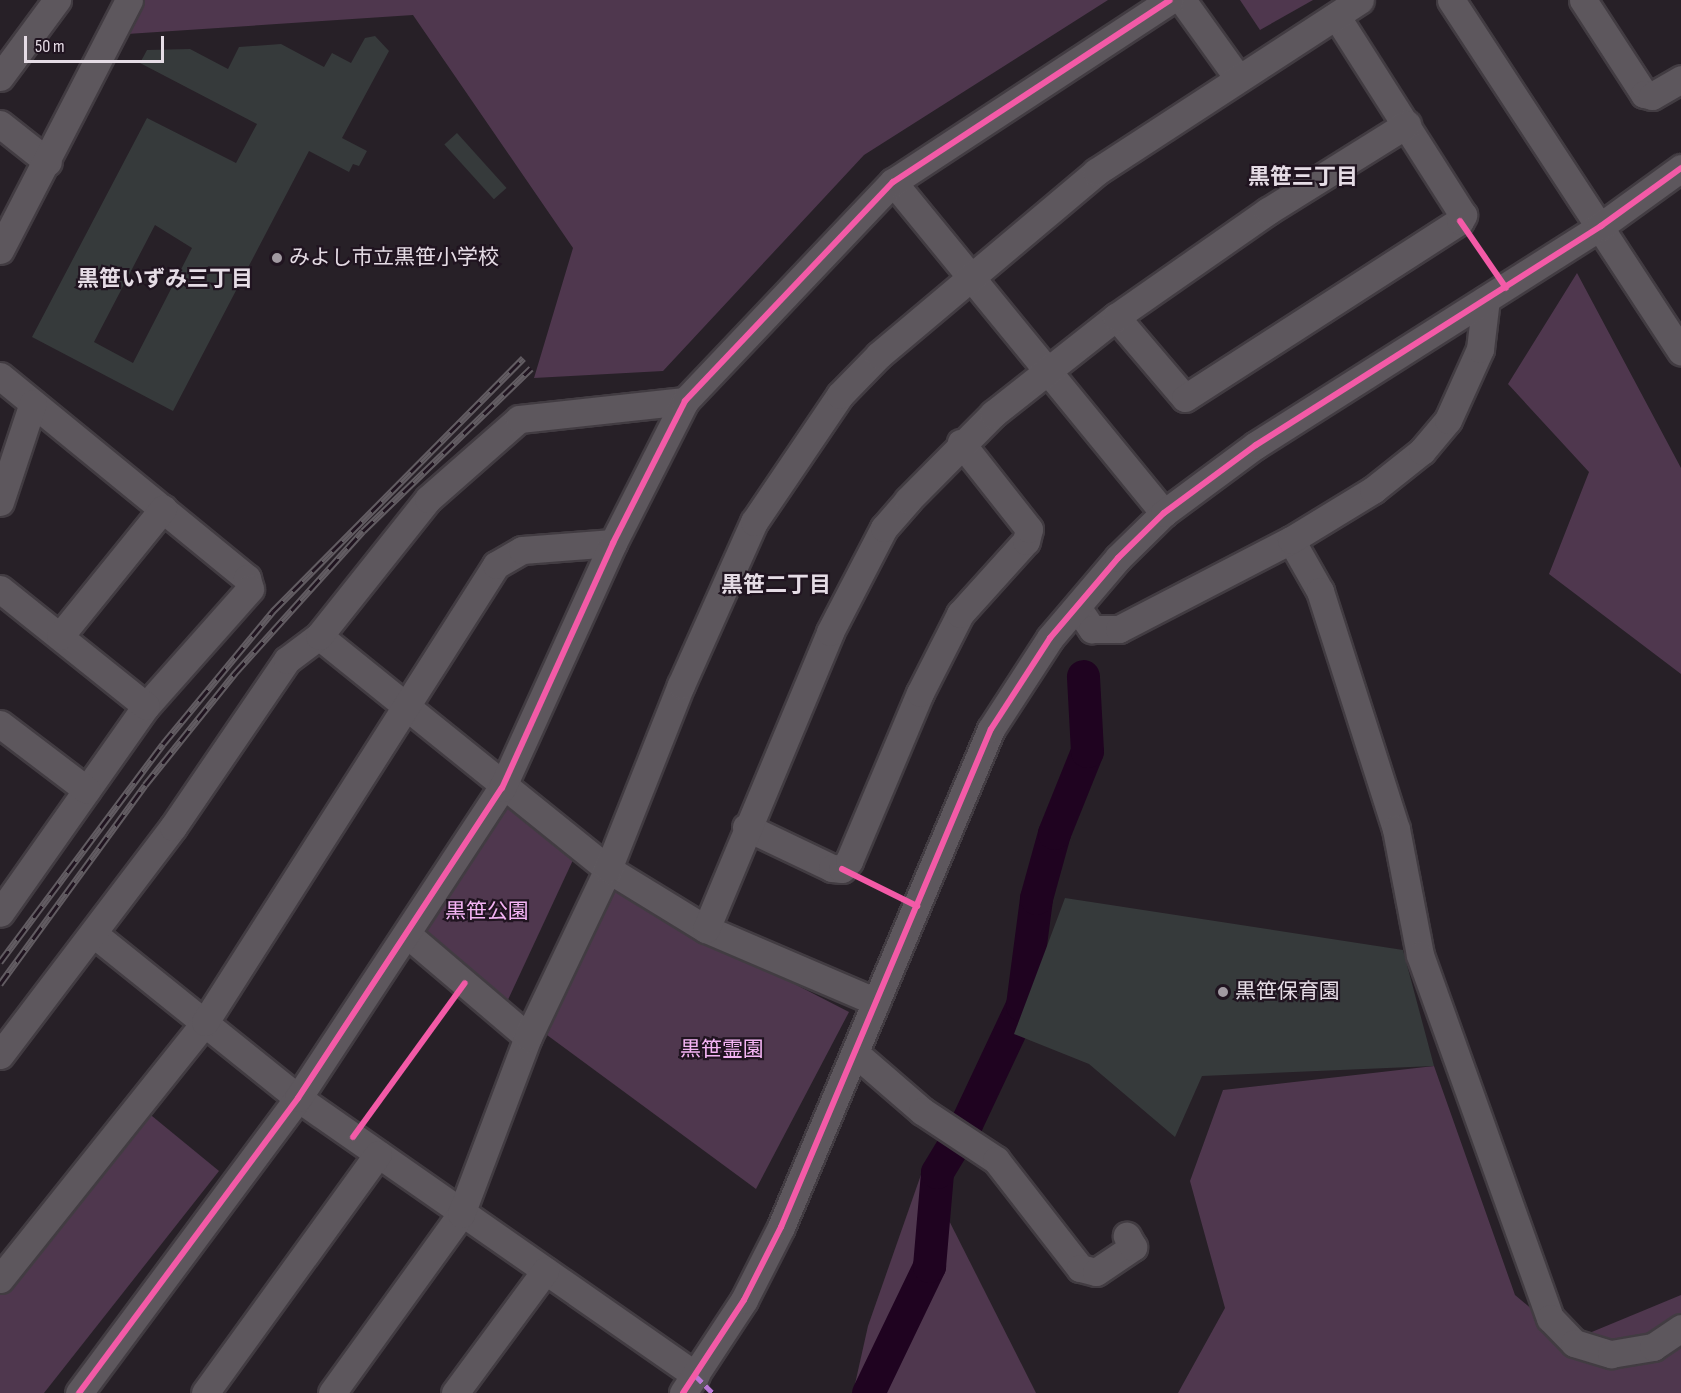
<!DOCTYPE html>
<html>
<head>
<meta charset="utf-8">
<style>
  body { margin:0 }
  #map { position:relative; width:1681px; height:1393px; overflow:hidden; background:#272027; font-family:"Sofia Sans Condensed","Noto Sans JP",sans-serif }
  div>[style] { position:absolute }
  .green>* { inset:0; background:#4f374e }
  .river>* { height:33px; margin:-16.5px; padding:0 16.5px; transform-origin:16.5px; border-radius:16.5px; background:#1f0320 }
  .building>* { inset:0; background:#363a3b; transform-origin:0 0 }
  .path>* { height:3px; margin-top:-1.5px; transform-origin:0; background:repeating-linear-gradient(90deg,#646064 0 1.5px,transparent 0 6px) }
  .roads { filter:drop-shadow(2px 0 #423c42) drop-shadow(-2px 0 #423c42) drop-shadow(0 2px #423c42) drop-shadow(0 -2px #423c42) }
  .minor>* { height:27px; margin:-13.5px; padding:0 13.5px; transform-origin:13.5px; border-radius:13.5px; background:#5d575d }
  .rail>* { height:7px; margin-top:-3.5px; transform-origin:0; background:repeating-linear-gradient(90deg,#201420 0 14px,#625c62 0 28px); box-sizing:border-box; border-block:2px solid #625c62 }
  .quiet>* { height:4.5px; margin-top:-2.25px; transform-origin:0; background:repeating-linear-gradient(90deg,#ba77d6 0 9px,transparent 0 13.5px) }
  .cycleway>* { height:6px; margin:-3px; padding:0 3px; transform-origin:3px; border-radius:3px; background:#f35aa7 }
  .dots>* { width:16px; height:16px; translate:-50% -50%; box-sizing:border-box; border:3px solid #201420; border-radius:50% }
  span { translate:-50% -50%; white-space:nowrap; text-align:center; line-height:1.15; -webkit-text-stroke:4.5px #201420; paint-order:stroke }
  .poi-label { font-size:21px; color:#e5dce5 }
  .left { translate:0 -50%; text-align:left }
  .park-label { font-size:21px; color:#f4b4f4 }
  .neighbourhood-label { font-size:22px; color:#e5dce5; font-weight:700 }
  .scale { position:absolute; left:24px; top:36px; width:140px; height:27px; box-sizing:border-box; border:3px solid #e5dce5; border-top:0; padding-left:8px; font-size:18px; line-height:21px; white-space:nowrap; color:#e5dce5; -webkit-text-stroke:4px #201420; paint-order:stroke }
</style>
</head>
<body>
<div id="map">
  <div class="green">
    <div style="clip-path:polygon(137px 0,1108px 0,864px 155px,663px 371px,534px 378px,573px 248px,413px 15px,127px 34px)"></div>
    <div style="clip-path:polygon(1240px 0,1313px 0,1260px 30px)"></div>
    <div style="clip-path:polygon(1577px 273px,1681px 468px,1681px 674px,1549px 574px,1589px 472px,1508px 384px)"></div>
    <div style="clip-path:polygon(490px 793px,573px 860px,506px 1004px,408px 935px)"></div>
    <div style="clip-path:polygon(606px 887px,849px 1012px,756px 1189px,547px 1035px)"></div>
    <div style="clip-path:polygon(1434px 1066px,1515px 1295px,1570px 1341px,1681px 1295px,1681px 1393px,1178px 1393px,1225px 1308px,1190px 1181px,1223px 1090px)"></div>
    <div style="clip-path:polygon(141px 1107px,219px 1171px,44px 1393px,0 1393px,0 1281px)"></div>
    <div style="clip-path:polygon(923px 1169px,1036px 1393px,853px 1393px,868px 1326px)"></div>
  </div>
  <div class="river">
    <div style="left:868px;top:1393px;width:141px;rotate:-64.3deg"></div>
    <div style="left:929px;top:1266px;width:94px;rotate:-85.1deg"></div>
    <div style="left:937px;top:1172px;width:56px;rotate:-58.9deg"></div>
    <div style="left:966px;top:1124px;width:132px;rotate:-64.8deg"></div>
    <div style="left:1022px;top:1005px;width:108px;rotate:-82.5deg"></div>
    <div style="left:1036px;top:898px;width:67px;rotate:-74.5deg"></div>
    <div style="left:1054px;top:833px;width:88px;rotate:-68.1deg"></div>
    <div style="left:1087px;top:751px;width:75px;rotate:-93.1deg"></div>
  </div>
  <div class="building">
    <div style="clip-path:polygon(evenodd,375px 36px,389px 51px,342px 138px,367px 151px,359px 166px,353px 164px,349px 172px,309px 151px,173px 411px,32px 337px,147px 118px,236px 163px,257px 124px,140px 63px,147px 50px,190px 49px,228px 69px,239px 47px,281px 44px,324px 67px,332px 53px,351px 63px,365px 38px,375px 36px,155px 225px,192px 248px,133px 363px,94px 342px,155px 225px)"></div>
    <div style="left:457px;top:133px;width:74px;height:17px;rotate:48deg"></div>
    <div style="clip-path:polygon(1065px 898px,1403px 950px,1434px 1066px,1202px 1076px,1175px 1137px,1089px 1064px,1014px 1034px)"></div>
  </div>
  <div class="path">
    <div style="left:1473px;top:240px;width:35px;rotate:55deg"></div>
    <div style="left:862px;top:879px;width:38px;rotate:27deg"></div>
    <div style="left:366px;top:1118px;width:146px;rotate:-53.9deg"></div>
  </div>
  <div class="roads">
    <div class="minor">
      <div style="left:1182px;top:0;width:96px;rotate:54.3deg"></div>
      <div style="left:1451px;top:0;width:420px;rotate:56.8deg"></div>
      <div style="left:1583px;top:0;width:112px;rotate:57deg"></div>
      <div style="left:1644px;top:94px;width:8px;rotate:14deg"></div>
      <div style="left:1652px;top:96px;width:34px;rotate:-30deg"></div>
      <div style="left:0;top:77px;width:96px;rotate:-53.5deg"></div>
      <div style="left:0;top:124px;width:61px;rotate:38.4deg"></div>
      <div style="left:893px;top:182px;width:428px;rotate:50.7deg"></div>
      <div style="left:0;top:250px;width:281px;rotate:-62.7deg"></div>
      <div style="left:1116px;top:317px;width:106px;rotate:49.6deg"></div>
      <div style="left:1185px;top:398px;width:327px;rotate:-32.8deg"></div>
      <div style="left:1460px;top:221px;width:7px;rotate:-63deg"></div>
      <div style="left:1463px;top:215px;width:236px;rotate:-122.5deg"></div>
      <div style="left:0;top:376px;width:319px;rotate:39.3deg"></div>
      <div style="left:247px;top:578px;width:11px;rotate:75deg"></div>
      <div style="left:250px;top:589px;width:157px;rotate:131.6deg"></div>
      <div style="left:146px;top:706px;width:253px;rotate:125.2deg"></div>
      <div style="left:0;top:502px;width:104px;rotate:-71.6deg"></div>
      <div style="left:1291px;top:540px;width:59px;rotate:60.4deg"></div>
      <div style="left:1320px;top:591px;width:250px;rotate:72.3deg"></div>
      <div style="left:1396px;top:829px;width:128px;rotate:79.2deg"></div>
      <div style="left:1420px;top:955px;width:386px;rotate:70.3deg"></div>
      <div style="left:1550px;top:1318px;width:35px;rotate:46deg"></div>
      <div style="left:1574px;top:1343px;width:39px;rotate:17deg"></div>
      <div style="left:1611px;top:1354px;width:43px;rotate:-9.5deg"></div>
      <div style="left:1653px;top:1347px;width:34px;rotate:-34deg"></div>
      <div style="left:0;top:589px;width:187px;rotate:38.7deg"></div>
      <div style="left:1077px;top:607px;width:27px;rotate:56deg"></div>
      <div style="left:1092px;top:629px;width:27px"></div>
      <div style="left:1119px;top:629px;width:194px;rotate:-27.4deg"></div>
      <div style="left:1291px;top:540px;width:96px;rotate:-31.4deg"></div>
      <div style="left:1373px;top:490px;width:63px;rotate:-38.5deg"></div>
      <div style="left:1422px;top:451px;width:40px;rotate:-50deg"></div>
      <div style="left:1448px;top:420px;width:78px;rotate:-65.7deg"></div>
      <div style="left:1480px;top:349px;width:50px;rotate:-83.2deg"></div>
      <div style="left:60px;top:636px;width:164px;rotate:-51deg"></div>
      <div style="left:319px;top:636px;width:371px;rotate:38.9deg"></div>
      <div style="left:608px;top:869px;width:115px;rotate:31.5deg"></div>
      <div style="left:706px;top:929px;width:185px;rotate:23.2deg"></div>
      <div style="left:0;top:724px;width:109px;rotate:37.2deg"></div>
      <div style="left:746px;top:827px;width:95px;rotate:25.5deg"></div>
      <div style="left:832px;top:868px;width:10px;rotate:6deg"></div>
      <div style="left:842px;top:869px;width:11px;rotate:-49deg"></div>
      <div style="left:849px;top:861px;width:182px;rotate:-67.1deg"></div>
      <div style="left:920px;top:693px;width:89px;rotate:-63.1deg"></div>
      <div style="left:960px;top:614px;width:98px;rotate:-47.9deg"></div>
      <div style="left:1026px;top:541px;width:12px;rotate:-76deg"></div>
      <div style="left:1029px;top:529px;width:110px;rotate:-128.3deg"></div>
      <div style="left:706px;top:929px;width:322px;rotate:-67.3deg"></div>
      <div style="left:830px;top:632px;width:117px;rotate:-62.6deg"></div>
      <div style="left:884px;top:528px;width:37px;rotate:-49deg"></div>
      <div style="left:908px;top:500px;width:121px;rotate:-45.3deg"></div>
      <div style="left:993px;top:414px;width:157px;rotate:-38.3deg"></div>
      <div style="left:1116px;top:317px;width:185px;rotate:-34.9deg"></div>
      <div style="left:1268px;top:211px;width:164px;rotate:-32deg"></div>
      <div style="left:94px;top:934px;width:262px;rotate:38.8deg"></div>
      <div style="left:298px;top:1098px;width:485px;rotate:34.9deg"></div>
      <div style="left:408px;top:935px;width:157px;rotate:40.4deg"></div>
      <div style="left:855px;top:1053px;width:89px;rotate:40.9deg"></div>
      <div style="left:922px;top:1111px;width:89px;rotate:33.5deg"></div>
      <div style="left:996px;top:1160px;width:137px;rotate:52.1deg"></div>
      <div style="left:1080px;top:1268px;width:16px;rotate:14deg"></div>
      <div style="left:1096px;top:1272px;width:45px;rotate:-34deg"></div>
      <div style="left:1133px;top:1247px;width:13px;rotate:-119deg"></div>
      <div style="left:0;top:1055px;width:286px;rotate:-52.8deg"></div>
      <div style="left:173px;top:827px;width:202px;rotate:-55.7deg"></div>
      <div style="left:287px;top:660px;width:40px;rotate:-37deg"></div>
      <div style="left:319px;top:636px;width:175px;rotate:-51.5deg"></div>
      <div style="left:428px;top:499px;width:121px;rotate:-41.3deg"></div>
      <div style="left:519px;top:419px;width:167px;rotate:-6.2deg"></div>
      <div style="left:0;top:1279px;width:329px;rotate:-51.4deg"></div>
      <div style="left:205px;top:1022px;width:542px;rotate:-57.51deg"></div>
      <div style="left:496px;top:565px;width:30px;rotate:-30deg"></div>
      <div style="left:522px;top:550px;width:91px;rotate:-4.4deg"></div>
      <div style="left:79px;top:1393px;width:367px;rotate:-53.4deg"></div>
      <div style="left:298px;top:1098px;width:371px;rotate:-56.7deg"></div>
      <div style="left:502px;top:788px;width:269px;rotate:-65.6deg"></div>
      <div style="left:613px;top:543px;width:159px;rotate:-63.1deg"></div>
      <div style="left:685px;top:401px;width:302px;rotate:-46.5deg"></div>
      <div style="left:893px;top:182px;width:331px;rotate:-33.3deg"></div>
      <div style="left:205px;top:1393px;width:295px;rotate:-54.1deg"></div>
      <div style="left:332px;top:1393px;width:221px;rotate:-54.2deg"></div>
      <div style="left:461px;top:1214px;width:189px;rotate:-69.3deg"></div>
      <div style="left:528px;top:1037px;width:186px;rotate:-64.5deg"></div>
      <div style="left:608px;top:869px;width:198px;rotate:-68.4deg"></div>
      <div style="left:681px;top:685px;width:179px;rotate:-65.9deg"></div>
      <div style="left:754px;top:522px;width:153px;rotate:-55.9deg"></div>
      <div style="left:840px;top:395px;width:56px;rotate:-45.7deg"></div>
      <div style="left:879px;top:355px;width:284px;rotate:-40.1deg"></div>
      <div style="left:1096px;top:172px;width:315px;rotate:-33.1deg"></div>
      <div style="left:455px;top:1393px;width:152px;rotate:-53.6deg"></div>
      <div style="left:683px;top:1393px;width:111px;rotate:-56.7deg"></div>
      <div style="left:744px;top:1300px;width:82px;rotate:-63.1deg"></div>
      <div style="left:781px;top:1227px;width:540px;rotate:-67.14deg"></div>
      <div style="left:991px;top:729px;width:108px;rotate:-57deg"></div>
      <div style="left:1050px;top:638px;width:105px;rotate:-49.6deg"></div>
      <div style="left:1118px;top:558px;width:64px;rotate:-44.4deg"></div>
      <div style="left:1164px;top:513px;width:114px;rotate:-36.5deg"></div>
      <div style="left:1256px;top:445px;width:409px;rotate:-32.4deg"></div>
      <div style="left:1601px;top:226px;width:99px;rotate:-35.9deg"></div>
    </div>
  </div>
  <div class="rail">
    <div style="left:0;top:962px;width:272px;rotate:-53.2deg"></div>
    <div style="left:163px;top:744px;width:173px;rotate:-50.4deg"></div>
    <div style="left:273px;top:611px;width:356px;rotate:-45.3deg"></div>
    <div style="left:0;top:984px;width:246px;rotate:-53.9deg"></div>
    <div style="left:145px;top:785px;width:144px;rotate:-51.2deg"></div>
    <div style="left:235px;top:673px;width:191px;rotate:-48deg"></div>
    <div style="left:363px;top:531px;width:234px;rotate:-44.1deg"></div>
  </div>
  <div class="quiet">
    <div style="left:696px;top:1376px;width:24px;rotate:45deg"></div>
  </div>
  <div class="cycleway">
    <div style="left:1460px;top:221px;width:81px;rotate:55.5deg"></div>
    <div style="left:842px;top:869px;width:84px;rotate:26.3deg"></div>
    <div style="left:353px;top:1137px;width:190px;rotate:-54deg"></div>
    <div style="left:79px;top:1393px;width:367px;rotate:-53.4deg"></div>
    <div style="left:298px;top:1098px;width:371px;rotate:-56.7deg"></div>
    <div style="left:502px;top:788px;width:269px;rotate:-65.6deg"></div>
    <div style="left:613px;top:543px;width:159px;rotate:-63.1deg"></div>
    <div style="left:685px;top:401px;width:302px;rotate:-46.5deg"></div>
    <div style="left:893px;top:182px;width:331px;rotate:-33.3deg"></div>
    <div style="left:683px;top:1393px;width:111px;rotate:-56.7deg"></div>
    <div style="left:744px;top:1300px;width:82px;rotate:-63.1deg"></div>
    <div style="left:781px;top:1227px;width:540px;rotate:-67.14deg"></div>
    <div style="left:991px;top:729px;width:108px;rotate:-57deg"></div>
    <div style="left:1050px;top:638px;width:105px;rotate:-49.6deg"></div>
    <div style="left:1118px;top:558px;width:64px;rotate:-44.4deg"></div>
    <div style="left:1164px;top:513px;width:114px;rotate:-36.5deg"></div>
    <div style="left:1256px;top:445px;width:409px;rotate:-32.4deg"></div>
    <div style="left:1601px;top:226px;width:99px;rotate:-35.9deg"></div>
  </div>
  <div class="dots">
    <div style="left:277px;top:258px;background:#a29aa2"></div>
    <div style="left:1223px;top:992px;background:#a29aa2"></div>
  </div>
  <div class="poi-label">
    <span class="left" style="left:289px;top:258px">みよし市立黒笹小学校</span>
    <span class="left" style="left:1235px;top:992px">黒笹保育園</span>
  </div>
  <div class="park-label">
    <span style="left:487px;top:912px">黒笹公園</span>
    <span style="left:722px;top:1050px">黒笹霊園</span>
  </div>
  <div class="neighbourhood-label">
    <span style="left:1303px;top:178px">黒笹三丁目</span>
    <span style="left:165px;top:280px">黒笹いずみ三丁目</span>
    <span style="left:776px;top:586px">黒笹二丁目</span>
  </div>
  <div class="scale">50 m</div>
</div>
</body>
</html>
